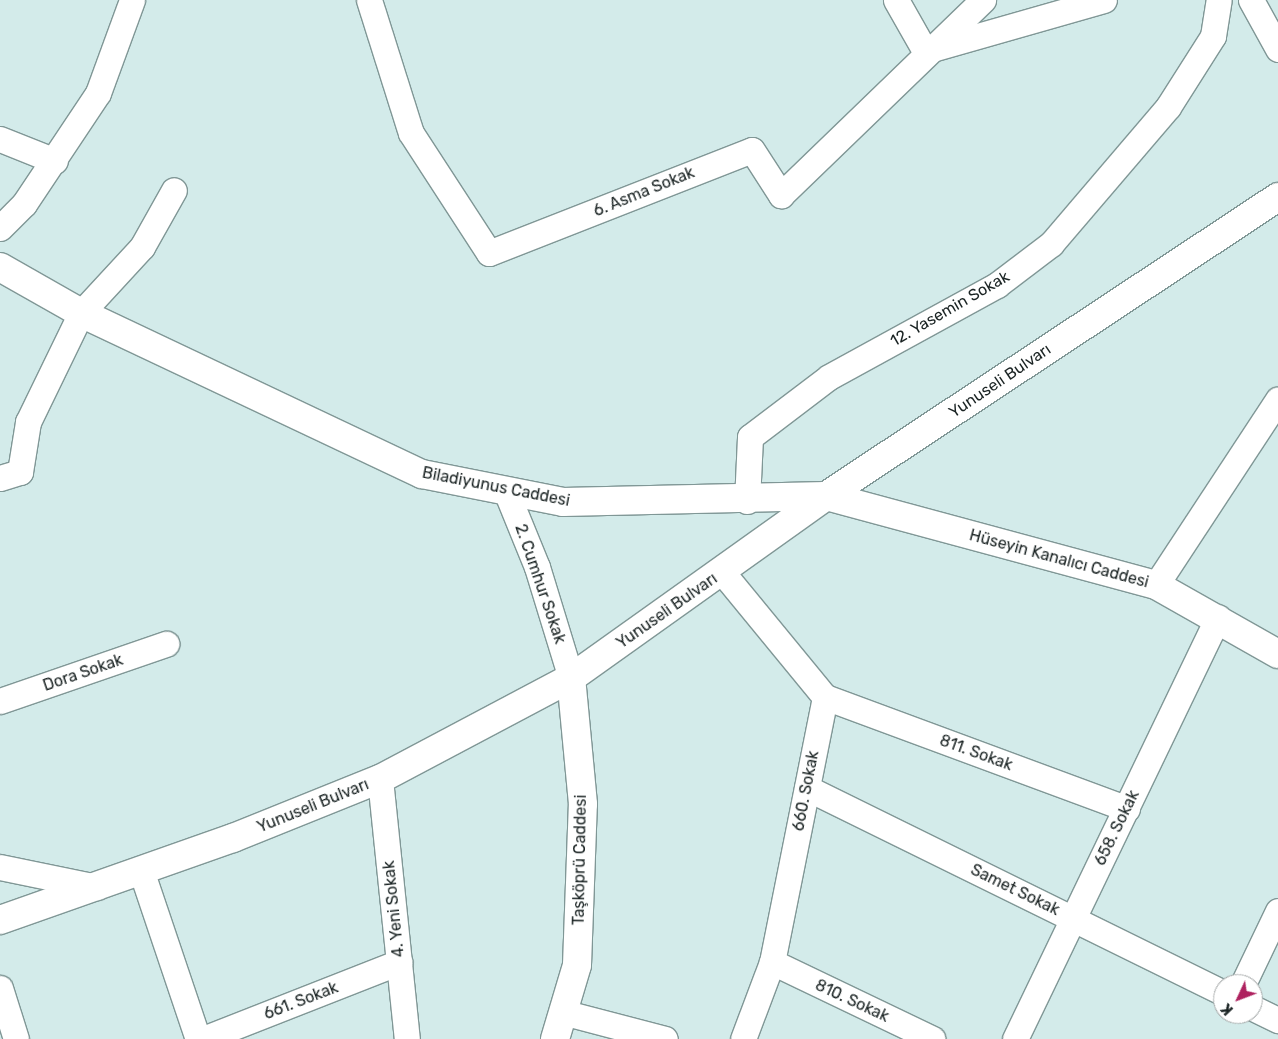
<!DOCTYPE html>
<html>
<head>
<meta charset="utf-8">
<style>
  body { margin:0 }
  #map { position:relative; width:1278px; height:1039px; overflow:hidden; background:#d3ebea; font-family:Rubik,sans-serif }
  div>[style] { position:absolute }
  .roads { filter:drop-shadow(1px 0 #809796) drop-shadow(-1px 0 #809796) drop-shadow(0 1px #809796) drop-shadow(0 -1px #809796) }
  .street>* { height:25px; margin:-12.5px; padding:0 12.5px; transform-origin:12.5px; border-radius:12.5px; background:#fff }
  .secondary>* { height:28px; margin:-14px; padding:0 14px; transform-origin:14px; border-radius:14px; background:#fff }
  span { translate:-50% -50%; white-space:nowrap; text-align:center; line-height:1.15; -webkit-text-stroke:5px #fff; paint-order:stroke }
  .street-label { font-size:16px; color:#1a2323 }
  .north { position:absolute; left:1213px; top:974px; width:50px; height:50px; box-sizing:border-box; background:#fff; border:1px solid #a3a7a7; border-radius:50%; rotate:227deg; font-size:14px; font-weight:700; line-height:20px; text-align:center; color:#1a2323 }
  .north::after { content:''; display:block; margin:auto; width:18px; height:22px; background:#ae225f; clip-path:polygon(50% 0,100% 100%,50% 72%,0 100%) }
</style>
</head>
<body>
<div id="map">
  <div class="roads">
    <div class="street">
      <div style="left:369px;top:0;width:139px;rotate:72.5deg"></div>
      <div style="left:411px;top:133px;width:143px;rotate:57deg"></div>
      <div style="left:489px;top:253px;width:282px;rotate:-21.4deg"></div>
      <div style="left:752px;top:150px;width:54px;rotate:57.2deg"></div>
      <div style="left:781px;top:195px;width:281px;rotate:-44deg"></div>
      <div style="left:896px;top:0;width:59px;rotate:60.4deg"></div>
      <div style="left:925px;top:51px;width:186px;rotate:-15.9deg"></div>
      <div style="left:1251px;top:0;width:56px;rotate:61.1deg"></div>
      <div style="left:0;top:139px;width:59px;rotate:21.8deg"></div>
      <div style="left:0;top:228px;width:34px;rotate:-45deg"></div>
      <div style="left:24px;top:204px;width:133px;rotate:-56.3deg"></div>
      <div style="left:98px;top:93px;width:99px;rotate:-69.9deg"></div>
      <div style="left:0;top:478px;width:21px;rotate:-17deg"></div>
      <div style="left:20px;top:472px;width:51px;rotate:-80.9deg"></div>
      <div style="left:28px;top:422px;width:121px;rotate:-64.1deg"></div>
      <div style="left:81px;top:313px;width:90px;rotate:-47.3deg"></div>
      <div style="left:142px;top:247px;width:65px;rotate:-60.7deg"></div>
      <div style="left:506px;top:491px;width:82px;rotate:67.8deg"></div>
      <div style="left:537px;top:567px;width:116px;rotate:73deg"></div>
      <div style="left:747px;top:501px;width:64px;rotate:-87.3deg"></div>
      <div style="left:750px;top:437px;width:99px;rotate:-37.2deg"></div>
      <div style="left:829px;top:377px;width:192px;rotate:-28.7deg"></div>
      <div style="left:997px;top:285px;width:68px;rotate:-37.2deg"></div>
      <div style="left:1051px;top:244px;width:180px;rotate:-49.5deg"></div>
      <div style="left:1168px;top:107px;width:84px;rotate:-57.6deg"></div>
      <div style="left:1213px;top:36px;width:36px;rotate:-81deg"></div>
      <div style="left:723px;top:573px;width:161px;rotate:50.6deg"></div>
      <div style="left:825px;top:697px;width:270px;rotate:101.3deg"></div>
      <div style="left:772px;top:962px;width:82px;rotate:110.6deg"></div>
      <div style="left:1156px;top:585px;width:222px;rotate:-56.7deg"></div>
      <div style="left:825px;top:697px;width:322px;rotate:20.3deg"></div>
      <div style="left:0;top:701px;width:176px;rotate:-19deg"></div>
      <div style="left:380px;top:779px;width:261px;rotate:84.1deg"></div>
      <div style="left:807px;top:788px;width:464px;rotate:26.2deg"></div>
      <div style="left:0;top:867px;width:99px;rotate:11.7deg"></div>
      <div style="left:141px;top:870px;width:178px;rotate:71.4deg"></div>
      <div style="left:772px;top:962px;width:178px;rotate:25.6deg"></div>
      <div style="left:1243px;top:984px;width:81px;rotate:-64.4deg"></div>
      <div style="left:0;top:988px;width:53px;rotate:72.6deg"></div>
      <div style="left:1253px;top:1008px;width:28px;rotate:26deg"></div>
      <div style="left:566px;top:1013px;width:102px;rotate:14.7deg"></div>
      <div style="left:203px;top:1039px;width:211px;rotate:-21.4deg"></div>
      <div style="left:1015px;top:1039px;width:468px;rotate:-64.3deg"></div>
    </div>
    <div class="secondary">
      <div style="left:0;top:267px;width:93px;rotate:29.6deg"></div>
      <div style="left:81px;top:313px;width:377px;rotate:25.3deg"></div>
      <div style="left:422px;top:474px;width:144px;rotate:11.2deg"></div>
      <div style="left:563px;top:502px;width:263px;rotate:-1.3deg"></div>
      <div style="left:826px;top:496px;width:342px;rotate:15.1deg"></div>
      <div style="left:1156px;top:585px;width:140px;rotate:29.5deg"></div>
      <div style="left:0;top:920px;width:247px;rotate:-19.4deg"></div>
      <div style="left:233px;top:838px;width:158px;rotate:-21.9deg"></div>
      <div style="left:380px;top:779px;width:216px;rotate:-27.9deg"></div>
      <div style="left:571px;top:678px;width:313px;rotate:-35.5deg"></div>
      <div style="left:826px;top:496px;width:542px;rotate:-33.48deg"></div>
      <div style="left:555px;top:1039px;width:77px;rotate:-73.4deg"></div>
      <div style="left:577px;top:965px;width:161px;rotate:-87.9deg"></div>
      <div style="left:583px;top:804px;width:127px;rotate:-95.4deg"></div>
    </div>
  </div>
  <div class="street-label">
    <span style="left:644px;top:192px;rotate:-22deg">6. Asma Sokak</span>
    <span style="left:950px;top:309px;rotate:-30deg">12. Yasemin Sokak</span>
    <span style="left:1000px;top:381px;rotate:-34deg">Yunuseli Bulvarı</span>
    <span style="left:496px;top:487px;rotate:11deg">Biladiyunus Caddesi</span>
    <span style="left:1059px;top:559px;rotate:15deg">Hüseyin Kanalıcı Caddesi</span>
    <span style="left:540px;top:584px;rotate:71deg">2. Cumhur Sokak</span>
    <span style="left:667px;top:611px;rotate:-35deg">Yunuseli Bulvarı</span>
    <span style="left:83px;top:673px;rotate:-19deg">Dora Sokak</span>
    <span style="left:976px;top:753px;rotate:20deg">811. Sokak</span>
    <span style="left:806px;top:791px;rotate:-79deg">660. Sokak</span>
    <span style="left:313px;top:806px;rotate:-22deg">Yunuseli Bulvarı</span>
    <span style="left:1117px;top:828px;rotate:-64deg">658. Sokak</span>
    <span style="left:580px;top:860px;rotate:-89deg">Taşköprü Caddesi</span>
    <span style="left:1015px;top:890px;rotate:26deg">Samet Sokak</span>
    <span style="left:394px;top:909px;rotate:-96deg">4. Yeni Sokak</span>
    <span style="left:301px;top:1001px;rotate:-21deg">661. Sokak</span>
    <span style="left:852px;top:1001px;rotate:25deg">810. Sokak</span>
  </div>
  <div class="north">K</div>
</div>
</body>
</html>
